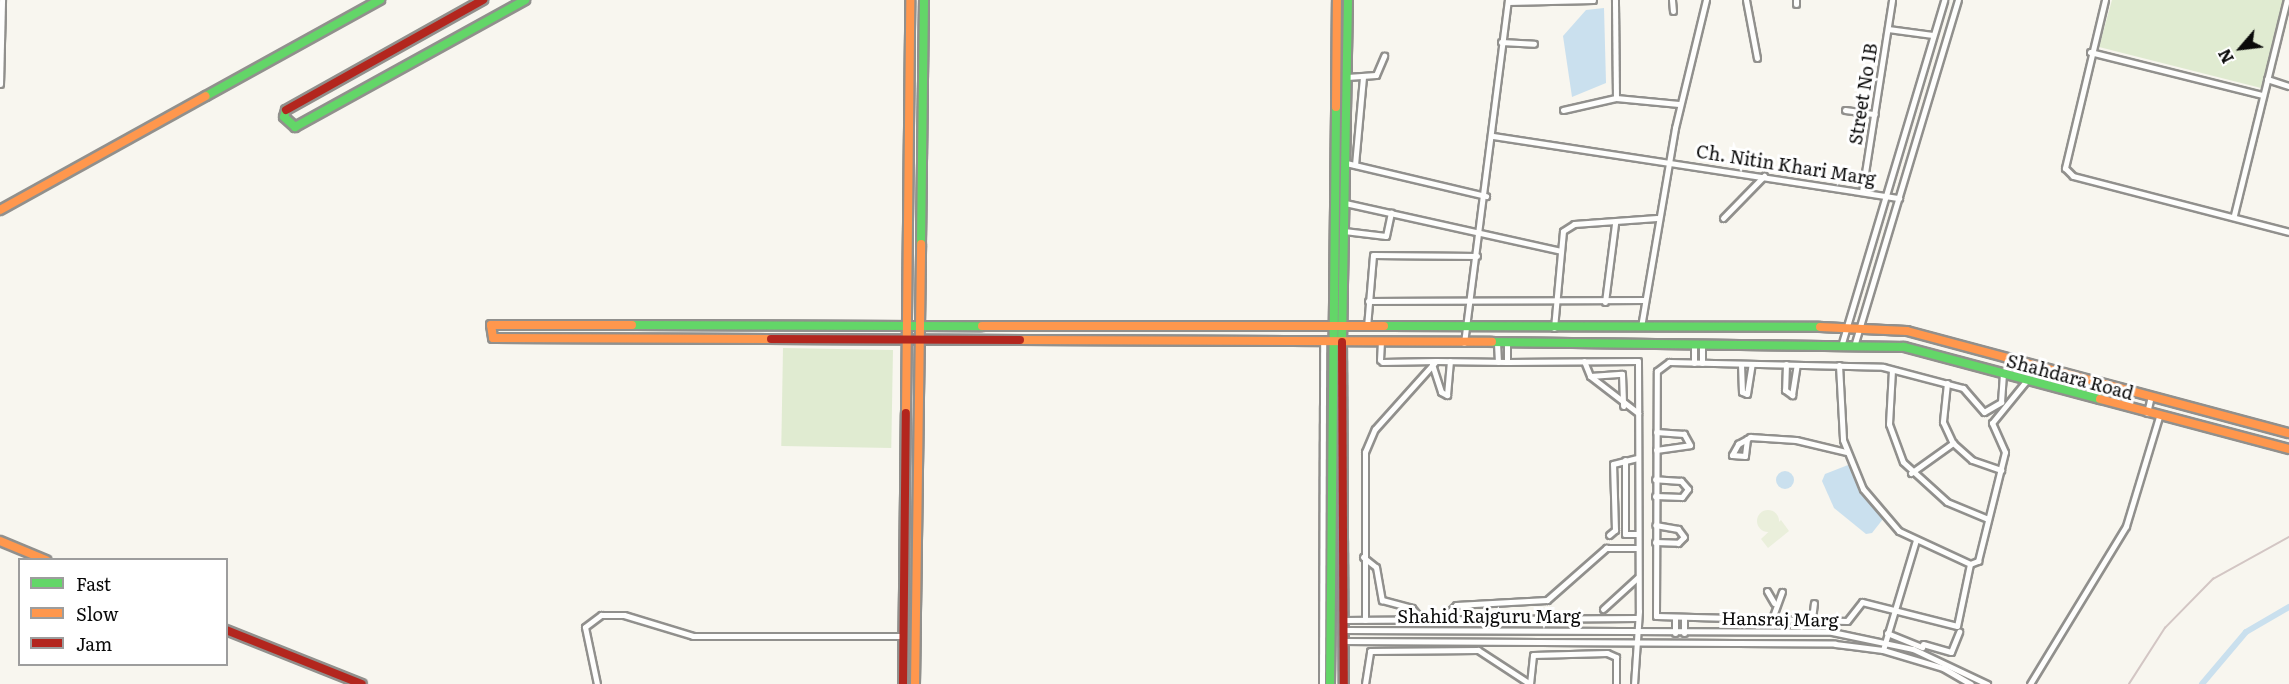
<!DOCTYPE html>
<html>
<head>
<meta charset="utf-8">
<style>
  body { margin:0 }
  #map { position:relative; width:2289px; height:684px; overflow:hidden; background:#f8f6ef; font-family:Literata,serif }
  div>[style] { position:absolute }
  .green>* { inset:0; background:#e0ebd1; transform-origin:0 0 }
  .pitch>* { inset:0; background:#eaefdb }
  .round { border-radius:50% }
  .water>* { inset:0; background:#cae0ee }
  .canal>* { height:6px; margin:-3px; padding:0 3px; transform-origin:3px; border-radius:3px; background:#cae0ee }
  .roads { filter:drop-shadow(2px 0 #91908d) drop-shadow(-2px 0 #91908d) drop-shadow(0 2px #91908d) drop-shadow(0 -2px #91908d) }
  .street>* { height:5px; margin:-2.5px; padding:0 2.5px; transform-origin:2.5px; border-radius:2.5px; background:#fefefd }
  .fast>* { height:8px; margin:-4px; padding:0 4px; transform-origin:4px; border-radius:4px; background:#63d668 }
  .slow>* { height:8px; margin:-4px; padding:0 4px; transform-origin:4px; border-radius:4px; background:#ff974d }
  .jam>* { height:8px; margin:-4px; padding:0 4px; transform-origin:4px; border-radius:4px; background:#b3261e }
  .rail>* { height:1.5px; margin:-0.75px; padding:0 0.75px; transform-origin:0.75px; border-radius:0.75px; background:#d3c6c4 }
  span { translate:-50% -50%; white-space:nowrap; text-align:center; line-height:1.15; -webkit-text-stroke:6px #fff; paint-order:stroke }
  .street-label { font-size:18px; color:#0a0a0a }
  .legend { position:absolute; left:18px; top:558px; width:210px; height:108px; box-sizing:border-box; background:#fff; border:2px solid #9d9d9d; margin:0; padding:8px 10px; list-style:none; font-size:18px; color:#0a0a0a }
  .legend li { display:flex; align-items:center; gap:12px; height:30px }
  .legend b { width:30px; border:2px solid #9d9d9d }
  .north { position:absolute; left:2211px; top:18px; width:60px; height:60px; -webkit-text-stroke:4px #fff; paint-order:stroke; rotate:242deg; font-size:16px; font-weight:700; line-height:24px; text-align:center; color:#0a0a0a }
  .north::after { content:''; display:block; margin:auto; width:21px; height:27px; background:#0a0a0a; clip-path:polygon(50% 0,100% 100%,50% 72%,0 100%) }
</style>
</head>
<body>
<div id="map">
  <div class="green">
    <div style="clip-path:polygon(2112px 0,2284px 0,2261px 88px,2099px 47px)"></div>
    <div style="left:783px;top:348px;width:110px;height:98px;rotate:1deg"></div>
  </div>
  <div class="pitch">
    <div class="round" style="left:1757px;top:510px;width:22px;height:22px"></div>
    <div style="clip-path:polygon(1781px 520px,1789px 531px,1768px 548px,1761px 539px)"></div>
  </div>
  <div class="water">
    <div style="clip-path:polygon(1604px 8px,1606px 83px,1572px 97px,1563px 36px,1586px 10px)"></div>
    <div style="clip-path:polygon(1848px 465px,1883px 519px,1872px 533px,1866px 534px,1834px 508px,1822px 481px,1825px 474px)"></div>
    <div class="round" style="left:1776px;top:471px;width:18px;height:18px"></div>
  </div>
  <div class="canal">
    <div style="left:2202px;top:684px;width:68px;rotate:-49.8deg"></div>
    <div style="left:2246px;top:632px;width:50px;rotate:-30.2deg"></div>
  </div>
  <div class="roads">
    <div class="street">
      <div style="left:1672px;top:0;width:11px;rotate:85deg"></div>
      <div style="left:1746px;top:0;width:59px;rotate:79.3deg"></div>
      <div style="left:1796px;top:0;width:4px;rotate:90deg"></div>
      <div style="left:2105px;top:0;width:173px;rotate:103.4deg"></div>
      <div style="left:2065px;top:168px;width:11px;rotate:45deg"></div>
      <div style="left:2073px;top:176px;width:223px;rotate:14.5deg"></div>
      <div style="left:1508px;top:2px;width:85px;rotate:-1.3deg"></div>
      <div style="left:1888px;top:29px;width:45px;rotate:7.6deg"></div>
      <div style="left:1501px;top:42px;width:33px;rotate:3deg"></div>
      <div style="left:2090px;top:52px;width:178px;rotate:14deg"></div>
      <div style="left:1347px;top:77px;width:29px;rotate:-4deg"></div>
      <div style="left:1376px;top:75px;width:21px;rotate:-67deg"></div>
      <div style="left:2267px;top:79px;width:23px;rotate:18deg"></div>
      <div style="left:0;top:84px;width:84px;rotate:-88.6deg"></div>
      <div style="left:1616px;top:98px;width:63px;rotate:5.4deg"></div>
      <div style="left:1563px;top:110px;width:54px;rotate:-12.8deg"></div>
      <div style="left:1616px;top:98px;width:98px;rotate:-90.6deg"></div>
      <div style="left:1845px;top:110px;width:30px;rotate:8deg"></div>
      <div style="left:1493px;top:136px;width:411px;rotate:8.7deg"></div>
      <div style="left:1346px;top:163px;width:144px;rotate:13.3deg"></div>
      <div style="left:1355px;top:165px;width:88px;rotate:-84.8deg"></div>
      <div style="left:1862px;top:192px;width:194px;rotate:-81.1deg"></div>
      <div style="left:1345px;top:203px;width:221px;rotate:12.5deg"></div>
      <div style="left:2234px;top:215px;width:221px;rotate:-76.2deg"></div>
      <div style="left:1723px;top:218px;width:59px;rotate:-45.7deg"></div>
      <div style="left:1344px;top:231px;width:42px;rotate:6.8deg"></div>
      <div style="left:1386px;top:236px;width:24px;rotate:-78deg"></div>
      <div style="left:1368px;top:301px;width:277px;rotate:-0.2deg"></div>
      <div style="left:1605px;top:302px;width:79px;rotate:-82.7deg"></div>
      <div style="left:1367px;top:327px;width:72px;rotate:-85.2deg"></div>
      <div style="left:1373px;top:255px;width:104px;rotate:0.6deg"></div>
      <div style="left:1641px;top:327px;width:202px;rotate:-80.3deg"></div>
      <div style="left:1675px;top:128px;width:132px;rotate:-76.4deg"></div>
      <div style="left:1554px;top:328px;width:97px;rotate:-84.7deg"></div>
      <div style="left:1563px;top:231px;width:13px;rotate:-32deg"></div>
      <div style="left:1574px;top:224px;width:83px;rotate:-4.1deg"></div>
      <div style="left:1464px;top:343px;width:346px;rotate:-82.7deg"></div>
      <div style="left:1497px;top:343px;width:19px;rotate:87deg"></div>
      <div style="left:1702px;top:343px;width:20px;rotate:90deg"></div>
      <div style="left:1842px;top:343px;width:358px;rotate:-73.4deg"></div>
      <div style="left:1855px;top:343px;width:358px;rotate:-73.3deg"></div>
      <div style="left:1380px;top:360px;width:18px;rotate:-87deg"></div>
      <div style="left:1584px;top:361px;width:16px;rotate:68deg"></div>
      <div style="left:1590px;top:376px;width:61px;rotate:37.6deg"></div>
      <div style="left:1382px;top:362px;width:54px;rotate:-1.1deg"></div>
      <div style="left:1507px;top:362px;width:131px;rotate:-0.4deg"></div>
      <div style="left:1638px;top:361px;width:250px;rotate:89.8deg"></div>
      <div style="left:1639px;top:611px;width:73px;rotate:93.9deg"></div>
      <div style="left:1694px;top:363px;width:20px;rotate:-90deg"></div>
      <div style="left:1432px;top:364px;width:29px;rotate:72deg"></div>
      <div style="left:1441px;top:392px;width:7px;rotate:27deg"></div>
      <div style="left:1447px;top:395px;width:34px;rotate:-85deg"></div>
      <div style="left:1741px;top:364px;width:28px;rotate:88deg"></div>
      <div style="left:1742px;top:392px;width:5px;rotate:22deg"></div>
      <div style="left:1747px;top:394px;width:30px;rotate:-81deg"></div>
      <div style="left:1786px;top:364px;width:26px;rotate:92deg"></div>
      <div style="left:1785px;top:390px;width:9px;rotate:36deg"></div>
      <div style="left:1792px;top:395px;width:30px;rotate:-81deg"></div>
      <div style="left:1839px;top:365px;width:75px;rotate:86.9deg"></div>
      <div style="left:1843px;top:440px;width:53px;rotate:67.8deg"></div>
      <div style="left:1863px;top:489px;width:55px;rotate:49.4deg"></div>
      <div style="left:1899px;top:531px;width:78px;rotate:24.9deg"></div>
      <div style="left:1970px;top:564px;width:9px;rotate:-21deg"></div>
      <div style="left:1978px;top:561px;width:112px;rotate:-76.1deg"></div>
      <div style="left:2005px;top:452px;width:32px;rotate:-114deg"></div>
      <div style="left:1992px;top:423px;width:55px;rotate:-50.9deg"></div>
      <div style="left:1892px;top:370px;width:54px;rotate:93.2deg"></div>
      <div style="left:1889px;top:424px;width:40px;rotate:69.8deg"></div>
      <div style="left:1903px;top:462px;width:59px;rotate:42.3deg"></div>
      <div style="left:1947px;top:502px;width:44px;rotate:22.5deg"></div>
      <div style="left:1590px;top:376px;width:32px;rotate:-4deg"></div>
      <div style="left:1622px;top:374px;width:32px;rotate:88deg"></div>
      <div style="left:1947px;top:383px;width:39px;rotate:96deg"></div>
      <div style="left:1943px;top:422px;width:23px;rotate:65deg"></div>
      <div style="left:1953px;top:443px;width:25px;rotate:42deg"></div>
      <div style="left:1972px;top:460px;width:31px;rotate:19deg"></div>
      <div style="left:2147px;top:413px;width:17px;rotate:-77deg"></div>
      <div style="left:1747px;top:439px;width:17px;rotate:97deg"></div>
      <div style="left:1745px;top:456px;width:13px;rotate:-176deg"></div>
      <div style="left:1732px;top:455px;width:13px;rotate:-61deg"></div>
      <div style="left:1738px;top:444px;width:10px;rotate:-29deg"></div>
      <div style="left:1747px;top:439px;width:4px;rotate:-34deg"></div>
      <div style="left:1750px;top:437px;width:46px;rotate:3.7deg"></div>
      <div style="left:1796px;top:440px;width:51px;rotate:13.5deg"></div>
      <div style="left:1656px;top:450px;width:34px;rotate:-8deg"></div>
      <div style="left:1690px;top:445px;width:13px;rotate:-119deg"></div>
      <div style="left:1684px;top:434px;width:28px;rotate:-176deg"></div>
      <div style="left:1625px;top:460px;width:74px;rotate:90deg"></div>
      <div style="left:1625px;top:534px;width:12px"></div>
      <div style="left:1911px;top:473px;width:52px;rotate:-35.5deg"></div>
      <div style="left:1655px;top:496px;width:27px;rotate:2deg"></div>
      <div style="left:1682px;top:497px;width:10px;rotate:-53deg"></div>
      <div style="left:1688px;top:489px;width:11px;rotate:-131deg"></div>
      <div style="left:1681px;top:481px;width:26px;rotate:-176deg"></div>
      <div style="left:1609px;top:535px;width:8px;rotate:-40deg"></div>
      <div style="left:1615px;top:530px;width:66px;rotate:-91.7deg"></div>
      <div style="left:1613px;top:464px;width:25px;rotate:-14deg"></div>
      <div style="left:1655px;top:542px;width:23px;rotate:2deg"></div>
      <div style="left:1678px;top:543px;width:8px;rotate:-45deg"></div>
      <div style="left:1684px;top:537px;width:10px;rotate:-127deg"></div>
      <div style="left:1678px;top:529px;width:23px;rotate:-170deg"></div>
      <div style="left:1363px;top:557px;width:16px;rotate:38deg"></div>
      <div style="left:1376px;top:567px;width:34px;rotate:80deg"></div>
      <div style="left:1382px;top:600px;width:31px;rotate:15deg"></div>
      <div style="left:1412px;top:608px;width:14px;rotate:51deg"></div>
      <div style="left:1970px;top:564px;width:63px;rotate:101.8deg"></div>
      <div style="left:1957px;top:626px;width:98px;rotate:-165.8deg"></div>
      <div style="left:1862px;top:602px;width:24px;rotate:128deg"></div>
      <div style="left:1847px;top:621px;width:191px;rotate:-178.5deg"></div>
      <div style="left:1656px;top:616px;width:245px;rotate:-89.8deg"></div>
      <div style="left:1657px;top:371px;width:15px;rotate:-37deg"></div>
      <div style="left:1669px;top:362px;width:214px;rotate:1.3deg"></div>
      <div style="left:1883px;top:367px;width:83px;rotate:14.7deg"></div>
      <div style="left:1963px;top:388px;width:32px;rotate:49deg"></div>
      <div style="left:1984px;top:412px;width:20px;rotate:-30deg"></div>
      <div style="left:2001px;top:402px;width:28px;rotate:-86deg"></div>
      <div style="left:1767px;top:591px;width:14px;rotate:60deg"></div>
      <div style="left:1603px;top:609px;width:47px;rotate:-42.4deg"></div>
      <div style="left:1675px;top:617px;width:16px;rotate:90deg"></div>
      <div style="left:1684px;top:617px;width:16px;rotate:90deg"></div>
      <div style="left:1772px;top:619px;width:29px;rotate:-70deg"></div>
      <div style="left:1812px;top:619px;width:16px;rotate:-83deg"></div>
      <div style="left:1344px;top:620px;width:294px;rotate:-0.4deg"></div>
      <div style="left:1365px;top:620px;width:168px;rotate:-90deg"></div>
      <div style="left:1365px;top:452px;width:25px;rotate:-67deg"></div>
      <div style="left:1375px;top:429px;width:91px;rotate:-48.1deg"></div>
      <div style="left:1436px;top:361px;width:71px;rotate:0.8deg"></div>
      <div style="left:1507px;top:362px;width:19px;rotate:-90deg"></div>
      <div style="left:1441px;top:620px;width:21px;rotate:-45deg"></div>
      <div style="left:1456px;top:605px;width:91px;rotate:-3.1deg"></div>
      <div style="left:1547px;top:600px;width:79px;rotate:-41.4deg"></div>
      <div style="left:1606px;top:548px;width:31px"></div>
      <div style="left:1344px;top:630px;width:488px;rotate:0.2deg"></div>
      <div style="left:1832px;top:632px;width:83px;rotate:11.9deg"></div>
      <div style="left:1913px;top:649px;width:82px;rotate:25.3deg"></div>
      <div style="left:1887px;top:633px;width:38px;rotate:22deg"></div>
      <div style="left:1343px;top:641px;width:492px;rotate:0.3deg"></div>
      <div style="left:1835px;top:644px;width:48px;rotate:7.1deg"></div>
      <div style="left:1883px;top:650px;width:63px;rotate:16.7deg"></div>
      <div style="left:1943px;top:668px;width:32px;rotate:30deg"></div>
      <div style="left:1923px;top:644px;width:29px;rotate:16deg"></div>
      <div style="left:1951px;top:652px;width:22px;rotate:-68deg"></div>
      <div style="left:1883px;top:650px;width:115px;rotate:-73.3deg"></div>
      <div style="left:597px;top:684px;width:58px;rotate:-101.9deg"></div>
      <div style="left:585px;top:627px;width:20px;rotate:-37deg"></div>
      <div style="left:601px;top:615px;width:23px"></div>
      <div style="left:624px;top:615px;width:72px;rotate:16.9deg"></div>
      <div style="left:693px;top:636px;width:211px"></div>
      <div style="left:1322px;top:684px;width:342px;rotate:-89.8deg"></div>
      <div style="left:1365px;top:684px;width:33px;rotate:-81deg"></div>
      <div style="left:1370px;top:651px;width:108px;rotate:-0.5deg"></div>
      <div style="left:1478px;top:650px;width:62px;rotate:33.2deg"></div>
      <div style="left:1530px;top:684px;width:29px;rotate:-84deg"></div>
      <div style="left:1533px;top:655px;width:74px;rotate:-1.5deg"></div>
      <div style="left:1607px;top:653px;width:10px;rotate:24deg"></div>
      <div style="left:1616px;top:657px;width:27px;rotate:90deg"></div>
      <div style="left:2030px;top:684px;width:185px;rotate:-58.7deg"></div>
      <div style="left:2126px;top:526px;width:114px;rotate:-73.2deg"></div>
    </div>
    <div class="fast">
      <div style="left:206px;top:96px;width:199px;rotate:-28.9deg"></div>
      <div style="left:286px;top:110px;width:7px;rotate:106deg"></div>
      <div style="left:284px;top:117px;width:15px;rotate:42deg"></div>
      <div style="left:295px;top:127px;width:263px;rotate:-28.9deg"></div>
      <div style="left:921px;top:244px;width:244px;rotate:-89.3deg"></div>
      <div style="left:632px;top:325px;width:350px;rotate:0.2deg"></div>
      <div style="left:1384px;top:326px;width:436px;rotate:0.1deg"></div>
      <div style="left:1342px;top:342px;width:342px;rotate:-89deg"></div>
      <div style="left:1492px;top:342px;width:412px;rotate:0.7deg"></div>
      <div style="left:1904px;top:347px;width:203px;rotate:14.9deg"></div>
      <div style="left:1330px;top:684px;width:577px;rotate:-89.4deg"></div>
    </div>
    <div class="slow">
      <div style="left:1336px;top:107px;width:107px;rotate:-89.5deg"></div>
      <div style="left:0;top:210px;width:235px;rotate:-29deg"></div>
      <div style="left:632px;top:325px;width:141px;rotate:180deg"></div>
      <div style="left:491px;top:325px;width:13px;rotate:81deg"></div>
      <div style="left:493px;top:338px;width:278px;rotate:0.2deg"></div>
      <div style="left:982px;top:326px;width:402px"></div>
      <div style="left:1820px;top:327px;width:87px;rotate:2.6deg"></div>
      <div style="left:1907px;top:331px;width:395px;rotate:15deg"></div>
      <div style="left:1020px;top:340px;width:472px;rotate:0.2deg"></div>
      <div style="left:2100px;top:399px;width:196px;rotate:14.8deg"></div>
      <div style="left:906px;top:413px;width:413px;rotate:-89.4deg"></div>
      <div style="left:0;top:541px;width:50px;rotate:22.4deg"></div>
      <div style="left:915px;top:684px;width:440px;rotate:-89.2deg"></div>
    </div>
    <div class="jam">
      <div style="left:286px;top:110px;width:226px;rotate:-29.2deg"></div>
      <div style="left:771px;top:339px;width:249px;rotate:0.2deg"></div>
      <div style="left:1342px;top:342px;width:342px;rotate:89.7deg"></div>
      <div style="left:226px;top:630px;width:146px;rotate:21.7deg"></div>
      <div style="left:903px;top:684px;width:271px;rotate:-89.4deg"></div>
    </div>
  </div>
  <div class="rail">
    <div style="left:2129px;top:684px;width:67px;rotate:-57.3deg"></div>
    <div style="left:2165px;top:628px;width:69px;rotate:-45.6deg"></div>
    <div style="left:2213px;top:579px;width:87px;rotate:-28.9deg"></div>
  </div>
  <div class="street-label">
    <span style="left:1863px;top:94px;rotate:-81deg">Street No 1B</span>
    <span style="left:1786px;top:165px;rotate:9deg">Ch. Nitin Khari Marg</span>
    <span style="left:2070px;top:377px;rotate:15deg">Shahdara Road</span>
    <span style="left:1489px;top:616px">Shahid Rajguru Marg</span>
    <span style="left:1780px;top:619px;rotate:1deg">Hansraj Marg</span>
  </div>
  <ul class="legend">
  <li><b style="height:8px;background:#63d668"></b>Fast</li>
  <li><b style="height:8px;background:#ff974d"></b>Slow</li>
  <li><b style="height:8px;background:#b3261e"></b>Jam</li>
  </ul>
  <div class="north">N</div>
</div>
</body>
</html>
